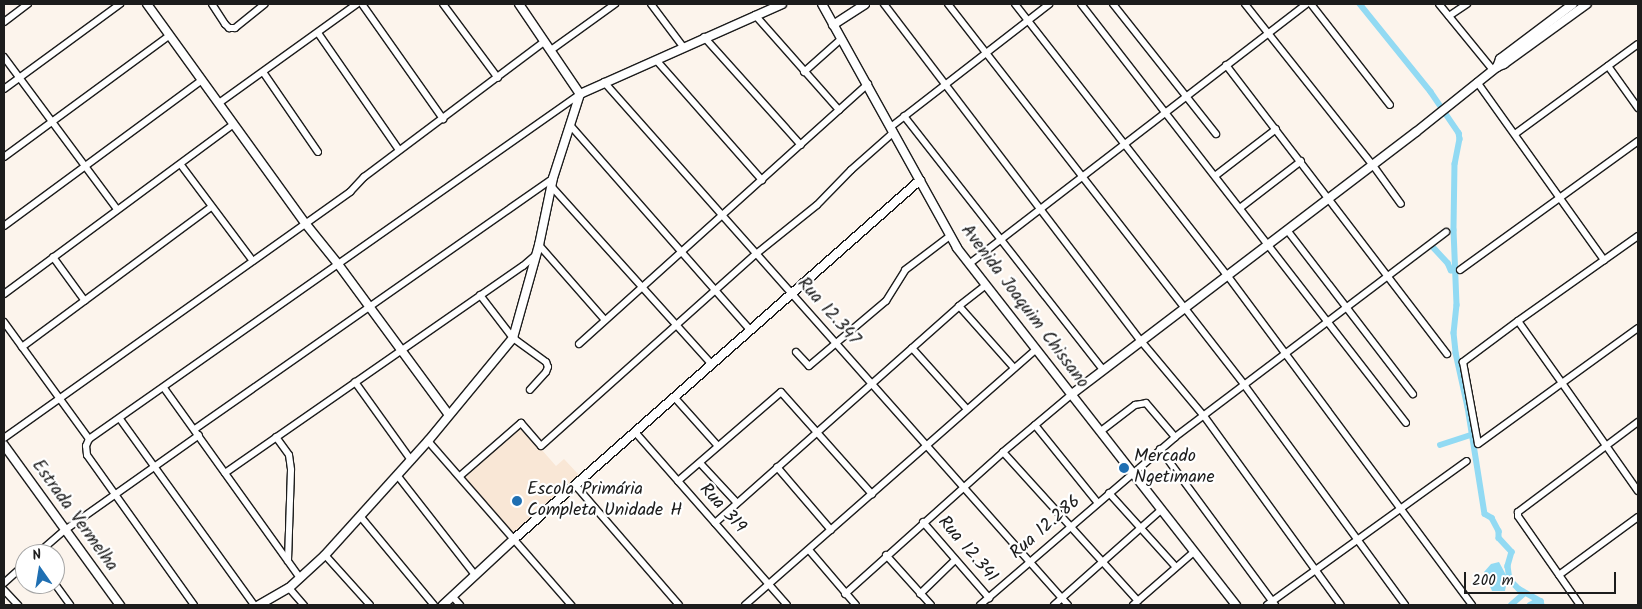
<!DOCTYPE html>
<html>
<head>
<meta charset="utf-8">
<style>
  body { margin:0 }
  #map { position:relative; width:1642px; height:609px; overflow:hidden; background:#fcf4ec; font-family:Kalam,sans-serif }
  div>[style] { position:absolute }
  .built>* { inset:0; background:#f9e7d6 }
  .water>* { inset:0; background:#92daf3 }
  .canal>* { height:5.5px; margin:-2.75px; padding:0 2.75px; transform-origin:2.75px; border-radius:2.75px; background:#92daf3 }
  .roads { filter:drop-shadow(1px 0 #1c1c1c) drop-shadow(-1px 0 #1c1c1c) drop-shadow(0 1px #1c1c1c) drop-shadow(0 -1px #1c1c1c) }
  .minor>* { height:6px; margin:-3px; padding:0 3px; transform-origin:3px; border-radius:3px; background:#fff }
  .tertiary>* { height:8px; margin:-4px; padding:0 4px; transform-origin:4px; border-radius:4px; background:#fff }
  .dots>* { width:14px; height:14px; translate:-50% -50%; box-sizing:border-box; border:2px solid #fff; border-radius:50% }
  span { translate:-50% -50%; white-space:nowrap; text-align:center; line-height:1.15; -webkit-text-stroke:4.5px #fff; paint-order:stroke }
  .street-label { font-size:18px; color:#1c1c1c }
  .poi-label { font-size:18px; color:#1c1c1c }
  .left { translate:0 -50%; text-align:left }
  .frame { position:absolute; inset:0; border:5px solid #1c1c1c; pointer-events:none }
  .north { position:absolute; left:15px; top:544px; width:50px; height:50px; box-sizing:border-box; background:#fff; border:1px solid #a4a4a4; border-radius:50%; rotate:347deg; font-size:14px; font-weight:700; line-height:20px; text-align:center; color:#1c1c1c }
  .north::after { content:''; display:block; margin:auto; width:18px; height:22px; background:#1f6fb2; clip-path:polygon(50% 0,100% 100%,50% 72%,0 100%) }
  .scale { position:absolute; left:1464px; top:572px; width:152px; height:22px; box-sizing:border-box; border:2px solid #1c1c1c; border-top:0; padding-left:6px; font-size:15px; line-height:18px; white-space:nowrap; color:#1c1c1c; -webkit-text-stroke:4px #fff; paint-order:stroke }
</style>
</head>
<body>
<div id="map">
  <div class="built">
    <div style="clip-path:polygon(520px 425px,556px 466px,564px 459px,580px 476px,513px 534px,463px 476px)"></div>
  </div>
  <div class="water">
    <div style="clip-path:polygon(1499px 562px,1506px 575px,1504px 580px,1506px 586px,1505px 591px,1492px 591px,1484px 572px,1491px 564px)"></div>
  </div>
  <div class="canal">
    <div style="left:1360px;top:4px;width:113px;rotate:51.1deg"></div>
    <div style="left:1431px;top:92px;width:50px;rotate:55.7deg"></div>
    <div style="left:1459px;top:133px;width:6px;rotate:81deg"></div>
    <div style="left:1460px;top:139px;width:25px;rotate:101deg"></div>
    <div style="left:1455px;top:164px;width:66px;rotate:90.9deg"></div>
    <div style="left:1454px;top:230px;width:75px;rotate:87.7deg"></div>
    <div style="left:1457px;top:305px;width:28px;rotate:96deg"></div>
    <div style="left:1454px;top:333px;width:20px;rotate:84deg"></div>
    <div style="left:1456px;top:353px;width:55px;rotate:77.5deg"></div>
    <div style="left:1468px;top:407px;width:108px;rotate:81deg"></div>
    <div style="left:1485px;top:514px;width:8px;rotate:30deg"></div>
    <div style="left:1492px;top:518px;width:15px;rotate:62deg"></div>
    <div style="left:1499px;top:531px;width:7px;rotate:90deg"></div>
    <div style="left:1499px;top:538px;width:19px;rotate:47deg"></div>
    <div style="left:1512px;top:552px;width:15px;rotate:106deg"></div>
    <div style="left:1508px;top:566px;width:14px;rotate:82deg"></div>
    <div style="left:1510px;top:580px;width:13px;rotate:45deg"></div>
    <div style="left:1519px;top:589px;width:25px;rotate:29deg"></div>
    <div style="left:1541px;top:601px;width:4px;rotate:76deg"></div>
    <div style="left:1433px;top:247px;width:22px;rotate:47deg"></div>
    <div style="left:1448px;top:263px;width:8px;rotate:67deg"></div>
    <div style="left:1451px;top:270px;width:4px;rotate:14deg"></div>
    <div style="left:1440px;top:445px;width:35px;rotate:-18deg"></div>
    <div style="left:1511px;top:605px;width:18px;rotate:-41deg"></div>
    <div style="left:1530px;top:605px;width:4px;rotate:-27deg"></div>
    <div style="left:1534px;top:603px;width:7px;rotate:16deg"></div>
  </div>
  <div class="roads">
    <div class="minor">
      <div style="left:212px;top:4px;width:24px;rotate:57deg"></div>
      <div style="left:225px;top:24px;width:6px;rotate:45deg"></div>
      <div style="left:229px;top:28px;width:6px"></div>
      <div style="left:235px;top:28px;width:38px;rotate:-39deg"></div>
      <div style="left:362px;top:4px;width:141px;rotate:54.8deg"></div>
      <div style="left:443px;top:4px;width:92px;rotate:53.4deg"></div>
      <div style="left:651px;top:4px;width:55px;rotate:53.1deg"></div>
      <div style="left:884px;top:4px;width:424px;rotate:52.7deg"></div>
      <div style="left:1141px;top:341px;width:98px;rotate:50deg"></div>
      <div style="left:1204px;top:416px;width:233px;rotate:54.1deg"></div>
      <div style="left:948px;top:4px;width:484px;rotate:52.1deg"></div>
      <div style="left:1245px;top:386px;width:271px;rotate:53.8deg"></div>
      <div style="left:1015px;top:4px;width:344px;rotate:52deg"></div>
      <div style="left:1227px;top:275px;width:411px;rotate:53.4deg"></div>
      <div style="left:1081px;top:4px;width:530px;rotate:52.2deg"></div>
      <div style="left:1113px;top:4px;width:166px;rotate:51.6deg"></div>
      <div style="left:1245px;top:4px;width:204px;rotate:51.6deg"></div>
      <div style="left:1372px;top:164px;width:49px;rotate:54.1deg"></div>
      <div style="left:1311px;top:4px;width:128px;rotate:52deg"></div>
      <div style="left:1439px;top:4px;width:85px;rotate:50.7deg"></div>
      <div style="left:755px;top:15px;width:127px;rotate:48.5deg"></div>
      <div style="left:1449px;top:16px;width:22px;rotate:-34deg"></div>
      <div style="left:4px;top:22px;width:30px;rotate:-37deg"></div>
      <div style="left:318px;top:33px;width:142px;rotate:55.3deg"></div>
      <div style="left:704px;top:37px;width:145px;rotate:48.1deg"></div>
      <div style="left:551px;top:50px;width:79px;rotate:-35.7deg"></div>
      <div style="left:4px;top:57px;width:189px;rotate:53.4deg"></div>
      <div style="left:657px;top:61px;width:159px;rotate:48.6deg"></div>
      <div style="left:1226px;top:65px;width:364px;rotate:52.6deg"></div>
      <div style="left:1608px;top:66px;width:52px;rotate:54.5deg"></div>
      <div style="left:263px;top:72px;width:97px;rotate:55.5deg"></div>
      <div style="left:804px;top:72px;width:50px;rotate:-41.7deg"></div>
      <div style="left:604px;top:82px;width:699px;rotate:48.42deg"></div>
      <div style="left:1477px;top:82px;width:219px;rotate:54.5deg"></div>
      <div style="left:4px;top:89px;width:144px;rotate:-36.2deg"></div>
      <div style="left:219px;top:103px;width:170px;rotate:-35.7deg"></div>
      <div style="left:904px;top:116px;width:323px;rotate:51.9deg"></div>
      <div style="left:570px;top:125px;width:273px;rotate:48.7deg"></div>
      <div style="left:892px;top:126px;width:199px;rotate:-37.8deg"></div>
      <div style="left:1515px;top:134px;width:152px;rotate:-36.2deg"></div>
      <div style="left:4px;top:157px;width:205px;rotate:-36.3deg"></div>
      <div style="left:181px;top:165px;width:119px;rotate:53.2deg"></div>
      <div style="left:1215px;top:176px;width:77px;rotate:-37.6deg"></div>
      <div style="left:552px;top:187px;width:239px;rotate:48deg"></div>
      <div style="left:1240px;top:208px;width:77px;rotate:-37.6deg"></div>
      <div style="left:4px;top:226px;width:246px;rotate:-36.4deg"></div>
      <div style="left:1287px;top:230px;width:207px;rotate:52.5deg"></div>
      <div style="left:1638px;top:236px;width:147px;rotate:144.7deg"></div>
      <div style="left:1518px;top:321px;width:76px;rotate:54.6deg"></div>
      <div style="left:1562px;top:383px;width:94px;rotate:-35.9deg"></div>
      <div style="left:539px;top:245px;width:100px;rotate:48.7deg"></div>
      <div style="left:53px;top:257px;width:54px;rotate:54deg"></div>
      <div style="left:969px;top:264px;width:426px;rotate:-37.6deg"></div>
      <div style="left:1460px;top:270px;width:220px;rotate:-35.9deg"></div>
      <div style="left:4px;top:294px;width:286px;rotate:-36.5deg"></div>
      <div style="left:480px;top:295px;width:54px;rotate:52.5deg"></div>
      <div style="left:513px;top:338px;width:41px;rotate:36deg"></div>
      <div style="left:546px;top:362px;width:5px;rotate:68deg"></div>
      <div style="left:548px;top:367px;width:5px;rotate:112deg"></div>
      <div style="left:546px;top:372px;width:24px;rotate:132deg"></div>
      <div style="left:959px;top:306px;width:83px;rotate:48.4deg"></div>
      <div style="left:1518px;top:321px;width:69px;rotate:143.3deg"></div>
      <div style="left:1463px;top:362px;width:83px;rotate:79.6deg"></div>
      <div style="left:1478px;top:444px;width:104px;rotate:-36deg"></div>
      <div style="left:1562px;top:383px;width:132px;rotate:54.9deg"></div>
      <div style="left:4px;top:322px;width:145px;rotate:54deg"></div>
      <div style="left:579px;top:344px;width:389px;rotate:-42deg"></div>
      <div style="left:22px;top:347px;width:235px;rotate:-36.5deg"></div>
      <div style="left:912px;top:348px;width:82px;rotate:48deg"></div>
      <div style="left:796px;top:352px;width:19px;rotate:47deg"></div>
      <div style="left:809px;top:366px;width:101px;rotate:-40.2deg"></div>
      <div style="left:886px;top:301px;width:36px;rotate:-58deg"></div>
      <div style="left:905px;top:270px;width:56px;rotate:-37.1deg"></div>
      <div style="left:355px;top:382px;width:96px;rotate:54.3deg"></div>
      <div style="left:164px;top:388px;width:234px;rotate:54.4deg"></div>
      <div style="left:675px;top:398px;width:64px;rotate:48.1deg"></div>
      <div style="left:120px;top:419px;width:229px;rotate:54.2deg"></div>
      <div style="left:1035px;top:425px;width:100px;rotate:51.1deg"></div>
      <div style="left:195px;top:429px;width:437px;rotate:-35deg"></div>
      <div style="left:1101px;top:431px;width:43px;rotate:-37.4deg"></div>
      <div style="left:1135px;top:405px;width:11px;rotate:-10deg"></div>
      <div style="left:1146px;top:403px;width:45px;rotate:49.5deg"></div>
      <div style="left:635px;top:432px;width:230px;rotate:48.7deg"></div>
      <div style="left:276px;top:437px;width:22px;rotate:54deg"></div>
      <div style="left:289px;top:455px;width:15px;rotate:82deg"></div>
      <div style="left:291px;top:470px;width:91px;rotate:91.9deg"></div>
      <div style="left:4px;top:438px;width:425px;rotate:-35.4deg"></div>
      <div style="left:350px;top:192px;width:21px;rotate:-47deg"></div>
      <div style="left:364px;top:177px;width:226px;rotate:-36.9deg"></div>
      <div style="left:428px;top:441px;width:218px;rotate:48.9deg"></div>
      <div style="left:1160px;top:449px;width:194px;rotate:53.6deg"></div>
      <div style="left:1003px;top:452px;width:201px;rotate:47.8deg"></div>
      <div style="left:700px;top:463px;width:54px;rotate:47.2deg"></div>
      <div style="left:777px;top:467px;width:83px;rotate:49.4deg"></div>
      <div style="left:225px;top:473px;width:363px;rotate:-34.8deg"></div>
      <div style="left:523px;top:266px;width:18px;rotate:-41deg"></div>
      <div style="left:397px;top:475px;width:127px;rotate:52deg"></div>
      <div style="left:460px;top:476px;width:81px;rotate:-41deg"></div>
      <div style="left:521px;top:423px;width:30px;rotate:49deg"></div>
      <div style="left:541px;top:446px;width:288px;rotate:-41.8deg"></div>
      <div style="left:756px;top:254px;width:78px;rotate:-38.8deg"></div>
      <div style="left:817px;top:205px;width:49px;rotate:-45.8deg"></div>
      <div style="left:851px;top:170px;width:57px;rotate:-41.5deg"></div>
      <div style="left:678px;top:481px;width:136px;rotate:-40.8deg"></div>
      <div style="left:781px;top:392px;width:137px;rotate:48.3deg"></div>
      <div style="left:576px;top:486px;width:157px;rotate:49.1deg"></div>
      <div style="left:1109px;top:493px;width:98px;rotate:47.9deg"></div>
      <div style="left:360px;top:516px;width:116px;rotate:50.3deg"></div>
      <div style="left:923px;top:522px;width:101px;rotate:49deg"></div>
      <div style="left:715px;top:523px;width:327px;rotate:-41.6deg"></div>
      <div style="left:959px;top:306px;width:33px;rotate:-38deg"></div>
      <div style="left:809px;top:550px;width:72px;rotate:49.5deg"></div>
      <div style="left:37px;top:554px;width:37px;rotate:-41deg"></div>
      <div style="left:65px;top:530px;width:164px;rotate:-35.3deg"></div>
      <div style="left:325px;top:555px;width:67px;rotate:48deg"></div>
      <div style="left:886px;top:555px;width:67px;rotate:48deg"></div>
      <div style="left:1559px;top:575px;width:98px;rotate:-36.3deg"></div>
      <div style="left:4px;top:583px;width:28px;rotate:-42deg"></div>
      <div style="left:55px;top:584px;width:26px;rotate:54deg"></div>
      <div style="left:289px;top:588px;width:23px;rotate:49deg"></div>
      <div style="left:4px;top:590px;width:21px;rotate:47deg"></div>
      <div style="left:845px;top:594px;width:212px;rotate:-41.9deg"></div>
      <div style="left:1003px;top:452px;width:90px;rotate:-40deg"></div>
      <div style="left:920px;top:594px;width:49px;rotate:-44.2deg"></div>
      <div style="left:453px;top:597px;width:11px;rotate:49deg"></div>
      <div style="left:194px;top:605px;width:184px;rotate:-125.5deg"></div>
      <div style="left:87px;top:455px;width:9px;rotate:-96deg"></div>
      <div style="left:86px;top:446px;width:8px;rotate:-67deg"></div>
      <div style="left:89px;top:439px;width:600px;rotate:-35.09deg"></div>
      <div style="left:745px;top:605px;width:386px;rotate:-41.3deg"></div>
      <div style="left:980px;top:605px;width:257px;rotate:-40.7deg"></div>
      <div style="left:1175px;top:437px;width:340px;rotate:-37.1deg"></div>
      <div style="left:1054px;top:605px;width:143px;rotate:-41.6deg"></div>
      <div style="left:1133px;top:605px;width:81px;rotate:-41deg"></div>
      <div style="left:1267px;top:605px;width:246px;rotate:-35.8deg"></div>
      <div style="left:1580px;top:605px;width:108px;rotate:-124.9deg"></div>
      <div style="left:1518px;top:516px;width:4px;rotate:-90deg"></div>
      <div style="left:1518px;top:512px;width:150px;rotate:-36.9deg"></div>
    </div>
    <div class="tertiary">
      <div style="left:147px;top:4px;width:270px;rotate:54.2deg"></div>
      <div style="left:305px;top:223px;width:53px;rotate:51.2deg"></div>
      <div style="left:338px;top:264px;width:187px;rotate:53.7deg"></div>
      <div style="left:519px;top:4px;width:109px;rotate:55.9deg"></div>
      <div style="left:822px;top:4px;width:279px;rotate:61deg"></div>
      <div style="left:957px;top:248px;width:453px;rotate:52deg"></div>
      <div style="left:833px;top:25px;width:38px;rotate:-33deg"></div>
      <div style="left:1497px;top:67px;width:9px;rotate:-69deg"></div>
      <div style="left:1500px;top:59px;width:91px;rotate:-37deg"></div>
      <div style="left:1072px;top:394px;width:432px;rotate:-37.3deg"></div>
      <div style="left:1416px;top:132px;width:104px;rotate:-38.7deg"></div>
      <div style="left:1497px;top:67px;width:8px;rotate:-23deg"></div>
      <div style="left:1504px;top:64px;width:102px;rotate:-35.9deg"></div>
      <div style="left:4px;top:445px;width:198px;rotate:54.1deg"></div>
      <div style="left:259px;top:605px;width:34px;rotate:-30deg"></div>
      <div style="left:289px;top:588px;width:49px;rotate:-42.5deg"></div>
      <div style="left:325px;top:555px;width:154px;rotate:-47.9deg"></div>
      <div style="left:428px;top:441px;width:134px;rotate:-50.5deg"></div>
      <div style="left:513px;top:338px;width:97px;rotate:-74.4deg"></div>
      <div style="left:539px;top:245px;width:68px;rotate:-78.2deg"></div>
      <div style="left:553px;top:178px;width:88px;rotate:-72.2deg"></div>
      <div style="left:580px;top:94px;width:221px;rotate:-24deg"></div>
      <div style="left:443px;top:605px;width:97px;rotate:-42.9deg"></div>
      <div style="left:514px;top:539px;width:542px;rotate:-41.48deg"></div>
    </div>
  </div>
  <div class="dots">
    <div style="left:1124px;top:468px;background:#1f6fb2"></div>
    <div style="left:517px;top:501px;background:#1f6fb2"></div>
  </div>
  <div class="street-label">
    <span style="left:1024px;top:307px;rotate:53deg">Avenida Joaquim Chissano</span>
    <span style="left:828px;top:312px;rotate:48deg">Rua 12.347</span>
    <span style="left:722px;top:509px;rotate:48deg">Rua 319</span>
    <span style="left:74px;top:516px;rotate:54deg">Estrada Vermelha</span>
    <span style="left:1046px;top:528px;rotate:-41deg">Rua 12.286</span>
    <span style="left:967px;top:550px;rotate:49deg">Rua 12.341</span>
  </div>
  <div class="poi-label">
    <span class="left" style="left:1134px;top:468px">Mercado<br>Ngetimane</span>
    <span class="left" style="left:527px;top:501px">Escola Primária<br>Completa Unidade H</span>
  </div>
  <div class="frame"></div>
  <div class="north">N</div>
  <div class="scale">200 m</div>
</div>
</body>
</html>
